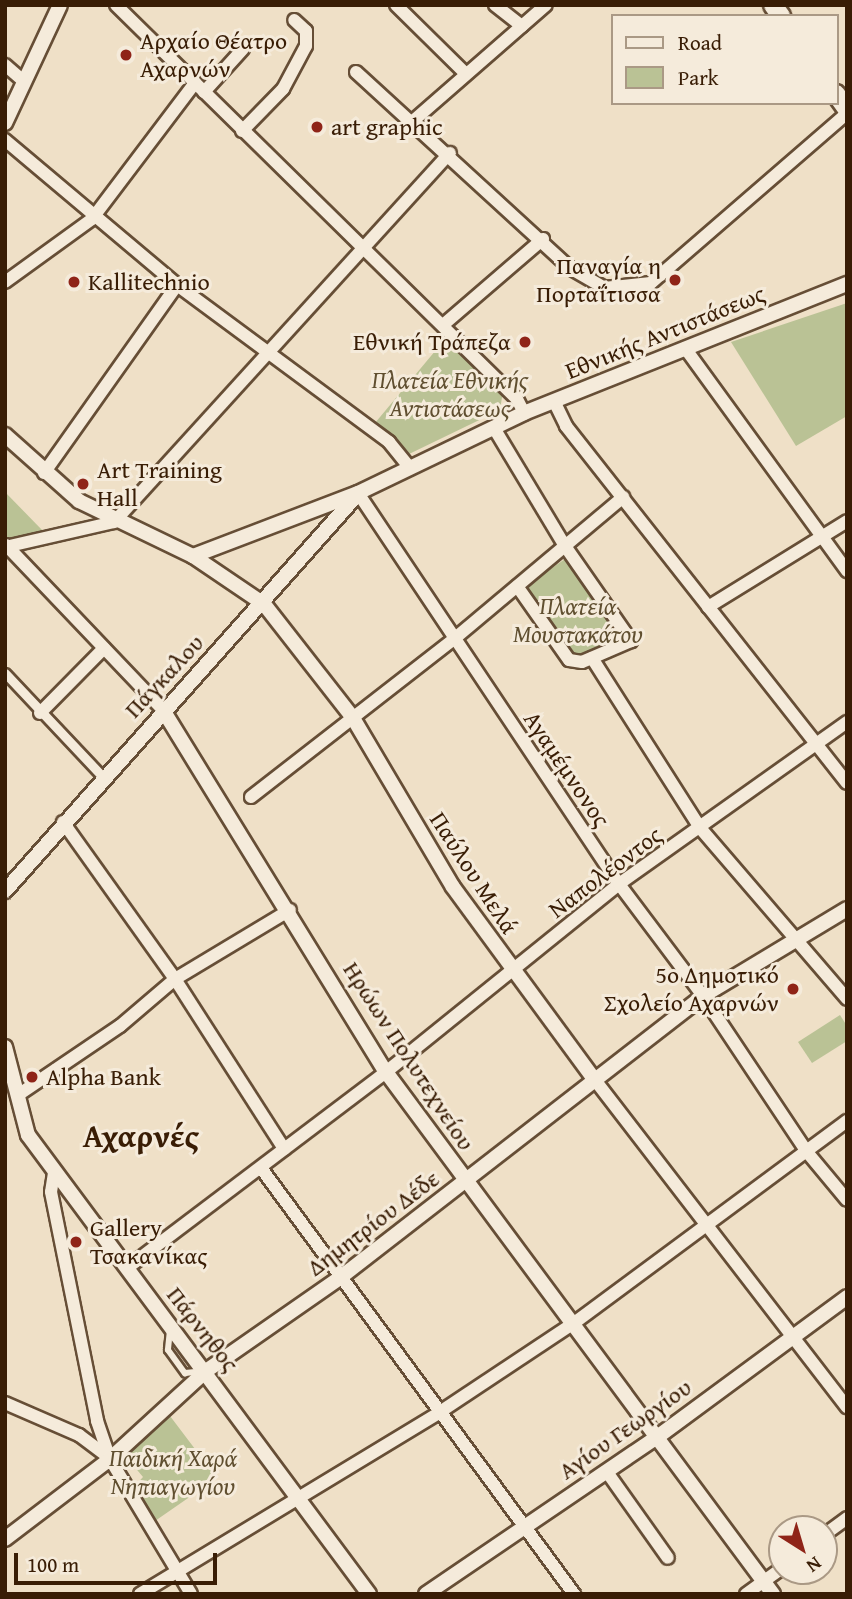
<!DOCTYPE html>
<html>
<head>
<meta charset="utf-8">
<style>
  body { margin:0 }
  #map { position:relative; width:852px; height:1599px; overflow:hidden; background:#efe0c7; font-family:"Gentium Book Plus",serif }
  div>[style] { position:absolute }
  .green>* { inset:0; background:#bac295 }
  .roads { filter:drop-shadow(2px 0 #664e36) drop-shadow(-2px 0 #664e36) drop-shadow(0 2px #664e36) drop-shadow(0 -2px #664e36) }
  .service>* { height:6px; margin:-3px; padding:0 3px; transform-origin:3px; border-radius:3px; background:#f5ebdb }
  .pedestrian>* { height:9px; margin:-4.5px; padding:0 4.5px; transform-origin:4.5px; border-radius:4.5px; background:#f5ebdb }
  .minor>* { height:12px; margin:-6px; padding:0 6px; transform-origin:6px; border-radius:6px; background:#f5ebdb }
  .tertiary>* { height:14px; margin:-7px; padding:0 7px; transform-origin:7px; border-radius:7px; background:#f5ebdb }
  .secondary>* { height:18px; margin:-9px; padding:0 9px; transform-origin:9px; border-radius:9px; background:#f5ebdb }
  .dots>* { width:19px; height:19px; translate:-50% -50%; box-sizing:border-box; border:4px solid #f5ebdb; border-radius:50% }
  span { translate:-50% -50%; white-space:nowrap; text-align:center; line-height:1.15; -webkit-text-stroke:6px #f5ebdb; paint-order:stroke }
  .poi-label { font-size:24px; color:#391d05 }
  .left { translate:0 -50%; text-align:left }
  .right { translate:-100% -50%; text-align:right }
  .street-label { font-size:24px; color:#391d05 }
  .park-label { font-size:24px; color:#604f30; font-style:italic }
  .district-label { font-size:32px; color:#391d05; font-weight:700 }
  .frame { position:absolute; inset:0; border:7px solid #391d05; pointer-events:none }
  .legend { position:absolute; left:611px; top:14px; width:228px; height:91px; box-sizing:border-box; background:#f5ebdb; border:2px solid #aa9985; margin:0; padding:9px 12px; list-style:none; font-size:21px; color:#391d05 }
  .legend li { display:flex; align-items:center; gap:14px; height:35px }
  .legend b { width:35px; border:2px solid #aa9985 }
  .north { position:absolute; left:768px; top:1515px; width:70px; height:70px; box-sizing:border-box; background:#f5ebdb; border:2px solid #aa9985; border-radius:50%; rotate:143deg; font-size:19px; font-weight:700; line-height:28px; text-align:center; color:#391d05 }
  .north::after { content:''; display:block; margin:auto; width:24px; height:32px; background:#8f2418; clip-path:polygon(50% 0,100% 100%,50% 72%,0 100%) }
  .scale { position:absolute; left:14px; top:1553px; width:203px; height:32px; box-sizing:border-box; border:4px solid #391d05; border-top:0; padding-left:9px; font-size:21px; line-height:24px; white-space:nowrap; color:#391d05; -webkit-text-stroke:5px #f5ebdb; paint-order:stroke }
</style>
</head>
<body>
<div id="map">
  <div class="green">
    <div style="clip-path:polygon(847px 303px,847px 416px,796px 446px,731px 342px)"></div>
    <div style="clip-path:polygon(446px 338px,503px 391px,500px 410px,407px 455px,396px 437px,375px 423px)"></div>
    <div style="clip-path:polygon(5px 492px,44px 532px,5px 553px)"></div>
    <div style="clip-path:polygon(568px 557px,623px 639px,582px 656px,568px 655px,524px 587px)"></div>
    <div style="clip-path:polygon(840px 1015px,847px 1026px,847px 1041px,812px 1063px,798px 1042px)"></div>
    <div style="clip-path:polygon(170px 1416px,217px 1478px,155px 1521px,133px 1488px,143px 1477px,123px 1453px)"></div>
  </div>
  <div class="roads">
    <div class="service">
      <div style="left:170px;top:1330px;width:20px;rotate:96deg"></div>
      <div style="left:168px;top:1350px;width:29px;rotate:54deg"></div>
      <div style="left:185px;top:1373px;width:18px;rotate:-6deg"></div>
    </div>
    <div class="pedestrian">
      <div style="left:5px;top:673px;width:143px;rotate:46.7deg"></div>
    </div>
    <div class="minor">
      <div style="left:116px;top:5px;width:562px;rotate:44.5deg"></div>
      <div style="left:517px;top:399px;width:16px;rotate:63deg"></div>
      <div style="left:396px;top:5px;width:98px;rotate:44.6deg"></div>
      <div style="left:495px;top:5px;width:34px;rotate:38deg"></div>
      <div style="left:5px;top:65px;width:23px;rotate:41deg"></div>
      <div style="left:356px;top:72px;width:290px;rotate:42.5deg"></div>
      <div style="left:570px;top:268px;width:39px;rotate:30deg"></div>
      <div style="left:604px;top:288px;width:47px;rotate:-6.1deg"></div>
      <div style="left:651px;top:283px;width:259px;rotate:-40.9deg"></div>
      <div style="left:204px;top:92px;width:58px;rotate:-47.8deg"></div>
      <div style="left:413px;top:121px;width:176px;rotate:-41.1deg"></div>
      <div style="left:242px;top:131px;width:59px;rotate:-45.7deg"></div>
      <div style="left:283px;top:89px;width:49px;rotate:-61.9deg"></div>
      <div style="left:306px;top:46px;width:15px;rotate:-90deg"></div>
      <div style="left:306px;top:31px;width:16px;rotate:-137deg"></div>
      <div style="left:5px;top:140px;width:225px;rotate:40.1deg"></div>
      <div style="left:177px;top:285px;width:264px;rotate:36.5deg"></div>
      <div style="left:389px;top:442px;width:33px;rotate:51deg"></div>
      <div style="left:5px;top:282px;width:107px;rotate:-35.9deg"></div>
      <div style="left:92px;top:219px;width:171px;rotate:-52.9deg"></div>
      <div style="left:443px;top:325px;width:132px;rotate:-40.7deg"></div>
      <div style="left:685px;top:348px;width:276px;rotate:54deg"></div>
      <div style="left:554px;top:401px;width:28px;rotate:64deg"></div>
      <div style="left:566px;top:426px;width:454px;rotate:51.8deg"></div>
      <div style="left:494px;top:428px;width:138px;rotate:59deg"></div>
      <div style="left:565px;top:546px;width:116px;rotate:55.2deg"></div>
      <div style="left:631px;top:641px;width:53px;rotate:156.8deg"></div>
      <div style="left:582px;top:662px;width:13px;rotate:-171deg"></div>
      <div style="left:569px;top:660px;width:90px;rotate:-125.1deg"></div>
      <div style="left:44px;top:473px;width:230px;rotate:-54.7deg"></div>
      <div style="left:358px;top:493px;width:470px;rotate:56.3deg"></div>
      <div style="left:619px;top:884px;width:140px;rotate:53.1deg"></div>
      <div style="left:703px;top:996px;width:187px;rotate:56.3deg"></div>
      <div style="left:807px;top:1152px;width:62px;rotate:50.2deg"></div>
      <div style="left:6px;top:545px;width:228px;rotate:46.4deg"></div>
      <div style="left:5px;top:547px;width:112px;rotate:-12.9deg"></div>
      <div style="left:114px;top:522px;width:499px;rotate:-47.7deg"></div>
      <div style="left:708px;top:607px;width:163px;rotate:-31.7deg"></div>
      <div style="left:592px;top:658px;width:203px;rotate:57.5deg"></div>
      <div style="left:701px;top:829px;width:224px;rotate:49.3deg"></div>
      <div style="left:40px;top:713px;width:91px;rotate:-45.4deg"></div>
      <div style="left:251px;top:797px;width:257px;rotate:-37.9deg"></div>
      <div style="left:454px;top:639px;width:221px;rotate:-40deg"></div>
      <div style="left:63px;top:822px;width:193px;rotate:54.5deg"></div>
      <div style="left:175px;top:979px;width:202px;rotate:57.3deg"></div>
      <div style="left:595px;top:1080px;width:413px;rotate:52.4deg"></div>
      <div style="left:18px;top:1095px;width:123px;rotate:-34.1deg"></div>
      <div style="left:120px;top:1026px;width:72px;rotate:-40.5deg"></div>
      <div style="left:175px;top:979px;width:134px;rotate:-31deg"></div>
      <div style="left:261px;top:1168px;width:529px;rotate:53.69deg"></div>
      <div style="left:54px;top:1173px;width:19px;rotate:99deg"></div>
      <div style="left:51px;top:1192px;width:234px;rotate:78.6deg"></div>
      <div style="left:97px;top:1421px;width:40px;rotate:71.1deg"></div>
      <div style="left:110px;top:1459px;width:157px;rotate:59deg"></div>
      <div style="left:127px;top:1268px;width:325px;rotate:-37.1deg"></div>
      <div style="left:386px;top:1072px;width:299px;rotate:-38.9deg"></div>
      <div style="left:619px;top:884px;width:280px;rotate:-35.4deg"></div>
      <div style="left:5px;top:1403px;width:81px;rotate:23.4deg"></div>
      <div style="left:79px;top:1435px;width:35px;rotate:37deg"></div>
      <div style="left:607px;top:1472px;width:105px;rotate:54.7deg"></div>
      <div style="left:824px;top:1535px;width:29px;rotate:-36deg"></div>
      <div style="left:140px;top:1594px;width:351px;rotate:-31.2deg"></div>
      <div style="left:440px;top:1412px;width:161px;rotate:-33.6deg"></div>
      <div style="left:574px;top:1323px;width:340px;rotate:-36.5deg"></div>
      <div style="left:746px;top:1594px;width:44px;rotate:-35.8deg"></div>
    </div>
    <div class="tertiary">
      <div style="left:5px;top:123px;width:130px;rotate:-65deg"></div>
      <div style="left:5px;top:435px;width:99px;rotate:41.7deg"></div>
      <div style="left:79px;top:501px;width:127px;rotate:25.8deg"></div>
      <div style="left:193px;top:556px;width:86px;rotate:34.1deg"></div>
      <div style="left:264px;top:604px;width:145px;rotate:52deg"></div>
      <div style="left:353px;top:718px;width:196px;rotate:59.4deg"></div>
      <div style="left:453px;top:887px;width:240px;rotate:53.7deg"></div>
      <div style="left:193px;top:556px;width:177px;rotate:-20.9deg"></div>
      <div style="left:358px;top:493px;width:184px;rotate:-25.7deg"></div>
      <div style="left:524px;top:413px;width:348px;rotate:-21.8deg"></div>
      <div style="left:163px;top:710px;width:425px;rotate:58.4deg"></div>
      <div style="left:386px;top:1072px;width:650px;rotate:53.45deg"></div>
      <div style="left:5px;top:891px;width:530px;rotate:-48.37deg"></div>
      <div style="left:5px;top:1047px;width:91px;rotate:75.4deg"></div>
      <div style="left:28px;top:1135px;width:572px;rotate:53.39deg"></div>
      <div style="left:5px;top:1539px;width:132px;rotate:-37.3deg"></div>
      <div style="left:110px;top:1459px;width:130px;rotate:-42.5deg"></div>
      <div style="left:206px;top:1371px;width:165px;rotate:-34.8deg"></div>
      <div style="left:341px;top:1277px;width:458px;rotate:-37.8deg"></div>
      <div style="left:703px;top:996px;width:168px;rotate:-31.1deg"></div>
      <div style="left:426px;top:1594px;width:283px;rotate:-34.2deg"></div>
      <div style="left:660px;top:1435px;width:232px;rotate:-36.4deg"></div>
    </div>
    <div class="secondary">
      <div style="left:773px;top:5px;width:14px;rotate:54deg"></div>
      <div style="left:836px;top:94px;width:19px;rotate:54deg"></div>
    </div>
  </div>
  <div class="dots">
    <div style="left:126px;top:55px;background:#8f2418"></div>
    <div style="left:317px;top:127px;background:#8f2418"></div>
    <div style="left:675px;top:280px;background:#8f2418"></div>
    <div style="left:74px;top:282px;background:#8f2418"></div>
    <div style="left:525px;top:342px;background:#8f2418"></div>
    <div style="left:83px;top:484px;background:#8f2418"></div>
    <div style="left:793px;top:989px;background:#8f2418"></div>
    <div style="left:32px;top:1077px;background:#8f2418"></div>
    <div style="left:76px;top:1242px;background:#8f2418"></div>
  </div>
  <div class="poi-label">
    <span class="left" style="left:140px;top:55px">Αρχαίο Θέατρο<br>Αχαρνών</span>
    <span class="left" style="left:331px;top:127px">art graphic</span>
    <span class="right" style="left:661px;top:280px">Παναγία η<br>Πορταΐτισσα</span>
    <span class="left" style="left:88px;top:282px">Kallitechnio</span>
    <span class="right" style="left:511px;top:342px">Εθνική Τράπεζα</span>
    <span class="left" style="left:97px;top:484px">Art Training<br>Hall</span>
    <span class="right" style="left:779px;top:989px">5ο Δημοτικό<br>Σχολείο Αχαρνών</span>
    <span class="left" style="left:46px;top:1077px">Alpha Bank</span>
    <span class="left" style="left:90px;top:1242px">Gallery<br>Τσακανίκας</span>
  </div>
  <div class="street-label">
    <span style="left:665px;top:332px;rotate:-22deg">Εθνικής Αντιστάσεως</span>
    <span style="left:164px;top:676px;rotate:-47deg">Πάγκαλου</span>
    <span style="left:567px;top:769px;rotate:56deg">Αγαμέμνονος</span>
    <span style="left:605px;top:872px;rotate:-37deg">Ναπολέοντος</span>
    <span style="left:474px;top:873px;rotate:57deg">Παύλου Μελά</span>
    <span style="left:409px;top:1056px;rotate:57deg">Ηρώων Πολυτεχνείου</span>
    <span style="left:373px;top:1223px;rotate:-37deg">Δημητρίου Δέδε</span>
    <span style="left:203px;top:1329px;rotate:52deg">Πάρνηθος</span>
    <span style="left:625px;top:1429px;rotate:-35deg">Αγίου Γεωργίου</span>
  </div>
  <div class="park-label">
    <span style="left:450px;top:394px">Πλατεία Εθνικής<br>Αντιστάσεως</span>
    <span style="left:578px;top:620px">Πλατεία<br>Μουστακάτου</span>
    <span style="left:173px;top:1472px">Παιδική Χαρά<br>Νηπιαγωγίου</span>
  </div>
  <div class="district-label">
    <span style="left:141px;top:1136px">Αχαρνές</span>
  </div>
  <div class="frame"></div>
  <ul class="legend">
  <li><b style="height:9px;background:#f5ebdb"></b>Road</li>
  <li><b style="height:19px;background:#bac295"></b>Park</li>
  </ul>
  <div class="north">N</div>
  <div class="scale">100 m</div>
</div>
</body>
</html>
